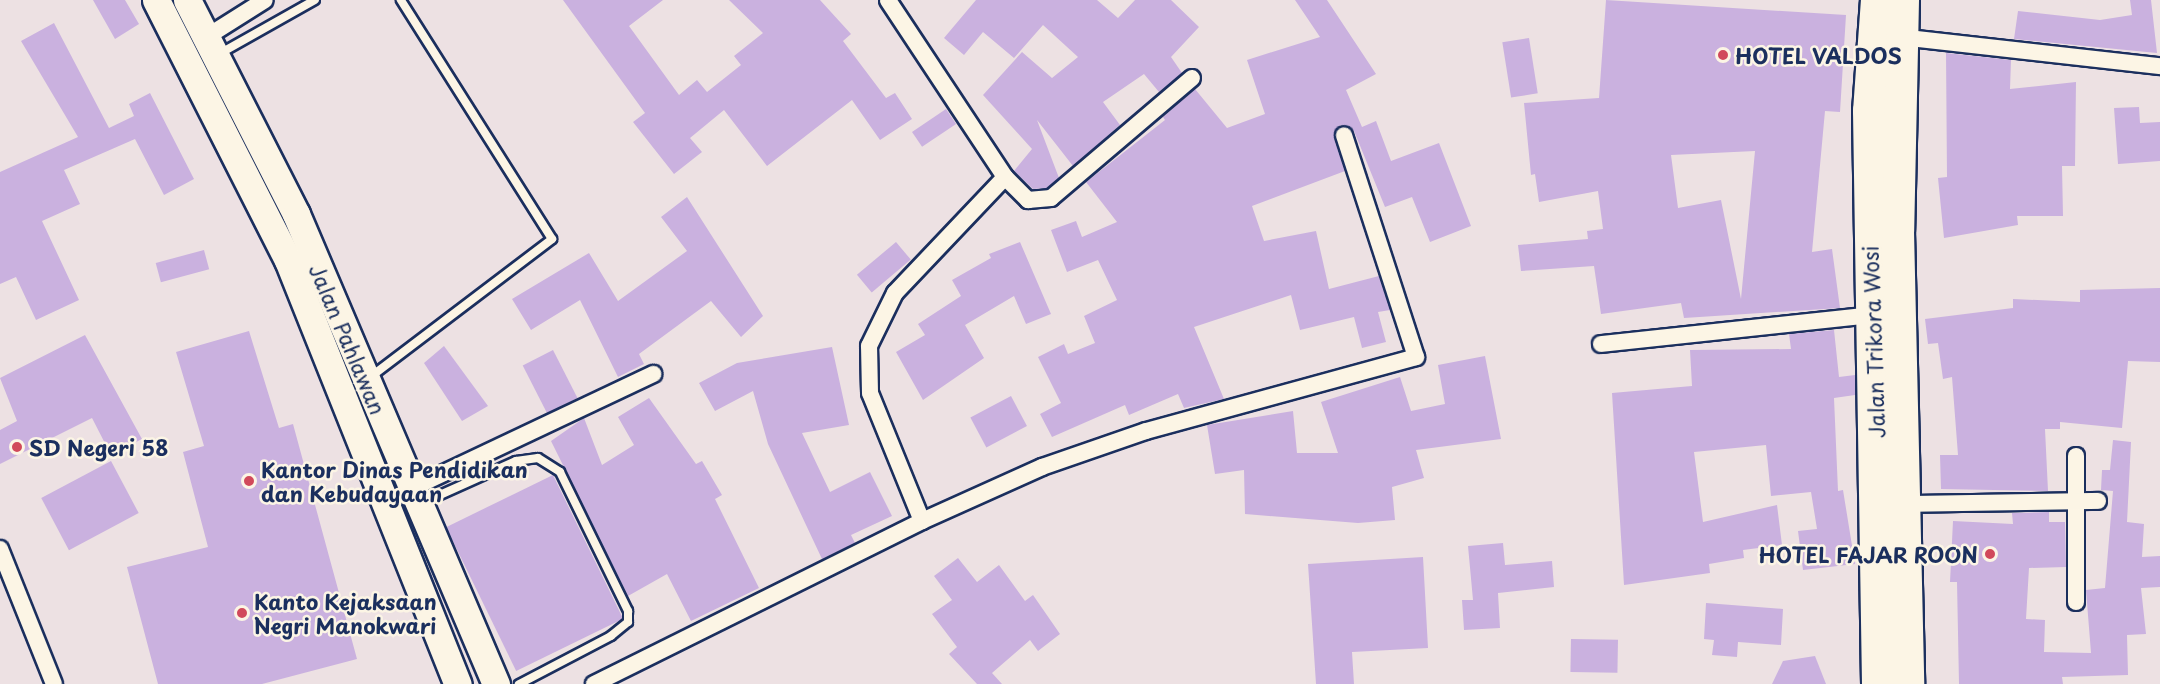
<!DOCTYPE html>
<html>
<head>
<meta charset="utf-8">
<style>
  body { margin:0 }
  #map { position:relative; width:2160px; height:684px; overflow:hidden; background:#ede1e3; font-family:"Playpen Sans",sans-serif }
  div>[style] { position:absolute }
  .building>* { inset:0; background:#cab1df; transform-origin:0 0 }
  .roads { filter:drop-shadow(2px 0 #1b2f5e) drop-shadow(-2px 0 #1b2f5e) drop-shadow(0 2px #1b2f5e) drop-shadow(0 -2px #1b2f5e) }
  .lane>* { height:8px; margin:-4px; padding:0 4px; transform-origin:4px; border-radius:4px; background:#fcf5e5 }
  .street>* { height:16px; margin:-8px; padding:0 8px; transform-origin:8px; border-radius:8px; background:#fcf5e5 }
  .primary>* { height:27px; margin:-13.5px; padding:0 13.5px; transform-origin:13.5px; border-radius:13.5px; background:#fcf5e5 }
  .highway>* { height:32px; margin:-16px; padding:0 16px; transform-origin:16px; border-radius:16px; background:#fcf5e5 }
  .dots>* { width:16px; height:16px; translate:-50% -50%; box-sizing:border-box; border:3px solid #fcf5e5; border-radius:50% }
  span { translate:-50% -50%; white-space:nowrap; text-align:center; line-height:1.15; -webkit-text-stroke:5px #fcf5e5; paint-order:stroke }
  .poi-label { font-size:21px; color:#1b2f5e; font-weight:700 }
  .left { translate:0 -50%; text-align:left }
  .right { translate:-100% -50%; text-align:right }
  .street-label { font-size:21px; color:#1b2f5e }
</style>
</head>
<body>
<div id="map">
  <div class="building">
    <div style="clip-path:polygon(93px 0,125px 0,139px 24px,115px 39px)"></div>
    <div style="clip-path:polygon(563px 0,663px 0,629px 26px,679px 95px,697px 80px,707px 92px,741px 65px,734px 56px,763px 33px,729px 0,820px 0,851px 34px,843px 41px,886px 98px,895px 93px,912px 119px,880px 140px,852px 100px,767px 166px,724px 110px,690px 138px,702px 152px,674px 174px,633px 122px,645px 113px)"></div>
    <div style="clip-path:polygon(976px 0,1097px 0,1118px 18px,1135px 0,1171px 0,1199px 27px,1171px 57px,1182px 73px,1159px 92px,1144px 74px,1103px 102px,1120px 125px,1073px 166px,1037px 120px,1059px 178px,1047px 188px,1033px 189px,1014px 171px,1032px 149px,983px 95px,1022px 52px,1052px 78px,1078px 57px,1043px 25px,1014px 58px,983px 32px,964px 55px,944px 38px)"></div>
    <div style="clip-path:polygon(1295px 0,1327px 0,1376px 74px,1346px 90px,1362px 127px,1376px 121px,1391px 161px,1439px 143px,1471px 226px,1430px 242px,1412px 197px,1385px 207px,1354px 131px,1340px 125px,1334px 138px,1345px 171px,1252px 206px,1264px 241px,1316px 231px,1329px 289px,1379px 276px,1390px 310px,1378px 312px,1386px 342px,1362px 348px,1354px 317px,1300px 330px,1291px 295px,1194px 327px,1224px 399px,1184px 408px,1178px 394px,1129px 415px,1125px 405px,1052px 437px,1040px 414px,1061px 403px,1038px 357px,1064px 344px,1068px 354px,1095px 343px,1084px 316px,1117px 300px,1098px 260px,1067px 272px,1051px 230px,1076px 221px,1082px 237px,1117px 222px,1086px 182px,1165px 120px,1163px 117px,1195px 89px,1227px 128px,1265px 114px,1247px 60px,1320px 37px)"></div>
    <div style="clip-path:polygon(evenodd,1606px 0,1846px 15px,1840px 112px,1825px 111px,1812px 252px,1832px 249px,1840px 308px,1684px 318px,1681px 303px,1601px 314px,1594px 266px,1521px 271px,1518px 245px,1588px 239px,1587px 231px,1603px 229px,1598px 191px,1539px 202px,1535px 174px,1531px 175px,1524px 103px,1599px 98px,1606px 0,1755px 151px,1741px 299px,1721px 200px,1678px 208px,1671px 155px,1755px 151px)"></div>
    <div style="clip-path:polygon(2130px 0,2151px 0,2157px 53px,2014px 39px,2018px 11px,2100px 20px,2132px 15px)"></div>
    <div style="clip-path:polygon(54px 23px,109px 128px,134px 116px,129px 104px,150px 93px,194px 179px,164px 195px,135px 139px,64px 170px,80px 204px,42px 221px,79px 300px,36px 320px,16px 277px,0 284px,0 172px,78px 137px,21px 41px)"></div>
    <div style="left:1529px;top:38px;width:56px;height:27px;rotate:81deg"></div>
    <div style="clip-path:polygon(1946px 53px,2011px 60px,2010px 89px,2076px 82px,2075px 166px,2062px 166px,2063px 216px,2017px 216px,2018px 225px,1944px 238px,1938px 178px,1947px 177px)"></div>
    <div style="clip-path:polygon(2139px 107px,2140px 123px,2160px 122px,2160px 161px,2118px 164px,2114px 108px)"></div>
    <div style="left:946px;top:109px;width:18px;height:41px;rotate:56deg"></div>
    <div style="clip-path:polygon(687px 197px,763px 316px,741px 337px,711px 301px,639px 354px,644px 364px,618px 377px,580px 300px,531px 330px,512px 299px,589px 253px,618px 301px,687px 251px,661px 217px)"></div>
    <div style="left:896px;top:242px;width:23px;height:51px;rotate:50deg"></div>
    <div style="clip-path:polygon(1020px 242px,1051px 314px,1026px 324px,1014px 296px,965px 325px,984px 358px,923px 400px,896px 352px,925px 335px,918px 324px,961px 296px,952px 280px,991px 258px,989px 254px)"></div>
    <div style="left:204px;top:250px;width:20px;height:50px;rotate:75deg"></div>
    <div style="clip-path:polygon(2160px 288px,2160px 362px,2128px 361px,2122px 428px,2060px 422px,2060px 429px,2045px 429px,2048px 491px,1941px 489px,1940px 455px,1958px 455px,1952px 377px,1943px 379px,1938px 343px,1928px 344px,1925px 319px,2013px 308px,2013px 299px,2080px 302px,2080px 290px)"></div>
    <div style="clip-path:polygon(1834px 330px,1839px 377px,1855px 375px,1855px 395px,1834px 398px,1838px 491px,1843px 490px,1855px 564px,1803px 570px,1798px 531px,1817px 529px,1811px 492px,1771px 496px,1766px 445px,1694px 452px,1703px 522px,1777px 505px,1782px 545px,1743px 550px,1744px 558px,1709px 564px,1710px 573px,1624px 585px,1612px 393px,1692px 386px,1690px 350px,1791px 349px,1789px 334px)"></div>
    <div style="clip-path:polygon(249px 331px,279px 428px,293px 424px,357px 659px,262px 684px,158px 684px,127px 567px,208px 547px,183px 452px,204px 446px,176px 352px)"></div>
    <div style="clip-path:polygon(85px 335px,142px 439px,111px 455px,92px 418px,0 464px,0 430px,17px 421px,0 378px)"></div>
    <div style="clip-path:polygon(444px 346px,488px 406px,462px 421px,424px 363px)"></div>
    <div style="clip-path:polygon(832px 347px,849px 425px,802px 433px,830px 492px,870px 472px,892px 516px,851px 535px,855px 543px,822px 559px,768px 444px,753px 391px,715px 411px,699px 383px,737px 363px)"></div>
    <div style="left:553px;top:350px;width:54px;height:34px;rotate:63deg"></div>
    <div style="clip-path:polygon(1485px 356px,1501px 439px,1416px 450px,1424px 478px,1392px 487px,1395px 520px,1358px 523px,1245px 514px,1244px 470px,1215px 474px,1207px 425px,1293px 411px,1297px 453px,1338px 453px,1321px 402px,1400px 377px,1411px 411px,1445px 404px,1438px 365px)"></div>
    <div style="left:1011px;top:396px;width:34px;height:46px;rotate:62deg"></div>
    <div style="clip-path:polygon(649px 398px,696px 464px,702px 461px,722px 495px,715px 499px,759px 588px,691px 621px,667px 574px,628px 596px,551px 441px,584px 418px,602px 465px,634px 445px,618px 417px)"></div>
    <div style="clip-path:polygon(2113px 440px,2131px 442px,2127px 522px,2144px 524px,2142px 557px,2160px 556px,2160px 587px,2141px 588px,2146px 634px,2127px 635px,2128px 675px,2062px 677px,2063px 684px,1959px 684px,1957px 582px,1950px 582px,1953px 521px,2013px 524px,2012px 513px,2049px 512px,2049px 522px,2065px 522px,2066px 567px,2029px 568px,2026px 619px,2045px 620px,2044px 652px,2091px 653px,2086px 590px,2105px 588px,2113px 491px,2101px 490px,2102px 470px,2110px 470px)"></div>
    <div style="left:111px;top:461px;width:59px;height:79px;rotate:62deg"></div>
    <div style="left:553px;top:475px;width:160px;height:119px;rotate:64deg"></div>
    <div style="clip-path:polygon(1503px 543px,1505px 565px,1552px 561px,1554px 587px,1498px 593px,1500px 628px,1464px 630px,1462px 600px,1473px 600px,1468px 546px)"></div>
    <div style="clip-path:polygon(1423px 557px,1428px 648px,1352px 652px,1354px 684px,1316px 684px,1308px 564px)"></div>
    <div style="clip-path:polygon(958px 558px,977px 582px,999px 565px,1025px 601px,1033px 595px,1060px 634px,1038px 651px,1030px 640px,992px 673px,1002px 684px,977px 684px,949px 654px,957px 647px,932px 614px,952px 600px,934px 576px)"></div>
    <div style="clip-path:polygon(1706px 603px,1783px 609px,1781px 645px,1738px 642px,1737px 657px,1712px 655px,1714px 640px,1704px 639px)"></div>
    <div style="left:1571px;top:639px;width:47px;height:33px;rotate:1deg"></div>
    <div style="clip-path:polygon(1815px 656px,1826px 684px,1772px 684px,1783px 661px)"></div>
  </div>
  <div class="roads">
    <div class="lane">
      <div style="left:219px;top:54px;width:110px;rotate:-29.4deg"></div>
      <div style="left:369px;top:378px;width:230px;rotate:-37.2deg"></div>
      <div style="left:552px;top:239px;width:283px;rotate:-122.3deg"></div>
      <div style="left:422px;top:503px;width:103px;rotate:-24.1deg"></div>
      <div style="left:516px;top:461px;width:22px;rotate:-8deg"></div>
      <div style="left:538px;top:458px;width:26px;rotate:32deg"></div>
      <div style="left:560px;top:472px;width:155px;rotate:63.9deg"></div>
      <div style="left:628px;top:611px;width:11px;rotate:90deg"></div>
      <div style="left:628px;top:622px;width:22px;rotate:141deg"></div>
      <div style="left:611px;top:636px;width:104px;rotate:152.4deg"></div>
    </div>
    <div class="street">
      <div style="left:208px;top:36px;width:67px;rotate:-32.3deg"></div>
      <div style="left:1900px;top:37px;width:262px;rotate:6.4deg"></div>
      <div style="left:1005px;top:177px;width:33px;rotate:45deg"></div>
      <div style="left:1028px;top:200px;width:23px;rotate:-5deg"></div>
      <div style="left:1051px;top:198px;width:185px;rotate:-40.4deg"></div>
      <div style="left:1601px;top:344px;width:273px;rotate:-6.1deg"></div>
      <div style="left:2076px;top:456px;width:146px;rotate:90deg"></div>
      <div style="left:412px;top:488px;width:267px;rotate:-25.3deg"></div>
      <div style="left:1906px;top:504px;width:192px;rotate:-0.9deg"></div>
      <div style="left:922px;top:521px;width:132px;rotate:-24.2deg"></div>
      <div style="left:1042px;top:467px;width:110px;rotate:-19.1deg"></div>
      <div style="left:1146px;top:431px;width:280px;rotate:-15.3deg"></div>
      <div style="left:1416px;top:357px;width:233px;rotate:-108deg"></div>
      <div style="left:0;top:549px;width:145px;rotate:68.2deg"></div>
      <div style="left:594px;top:684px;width:366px;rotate:-26.4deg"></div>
      <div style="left:922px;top:521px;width:138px;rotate:-112.1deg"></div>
      <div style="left:870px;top:393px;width:47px;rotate:-91.2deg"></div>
      <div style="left:869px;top:346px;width:59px;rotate:-63.9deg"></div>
      <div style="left:895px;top:293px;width:160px;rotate:-46.5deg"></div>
      <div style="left:1005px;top:177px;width:212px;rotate:-123.5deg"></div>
    </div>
    <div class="primary">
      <div style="left:156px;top:0;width:292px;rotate:63.1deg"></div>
      <div style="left:288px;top:260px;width:457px;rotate:68.2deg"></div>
      <div style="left:187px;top:0;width:240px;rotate:63deg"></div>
      <div style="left:296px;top:214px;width:511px;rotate:66.95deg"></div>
    </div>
    <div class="highway">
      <div style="left:1877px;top:0;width:111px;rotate:94.1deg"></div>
      <div style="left:1869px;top:111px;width:573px;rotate:89.1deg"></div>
      <div style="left:1903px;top:0;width:231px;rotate:91.2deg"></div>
      <div style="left:1898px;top:231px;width:453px;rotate:88.7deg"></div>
    </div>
  </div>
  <div class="dots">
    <div style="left:1723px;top:55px;background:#d1495b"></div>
    <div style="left:17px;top:447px;background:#d1495b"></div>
    <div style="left:249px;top:481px;background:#d1495b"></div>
    <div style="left:1990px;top:554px;background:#d1495b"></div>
    <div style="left:242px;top:613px;background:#d1495b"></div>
  </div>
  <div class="poi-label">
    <span class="left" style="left:1735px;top:55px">HOTEL VALDOS</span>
    <span class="left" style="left:29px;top:447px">SD Negeri 58</span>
    <span class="left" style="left:261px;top:481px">Kantor Dinas Pendidikan<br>dan Kebudayaan</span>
    <span class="right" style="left:1978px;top:554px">HOTEL FAJAR ROON</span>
    <span class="left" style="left:254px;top:613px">Kanto Kejaksaan<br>Negri Manokwari</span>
  </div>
  <div class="street-label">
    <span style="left:348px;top:339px;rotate:67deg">Jalan Pahlawan</span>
    <span style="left:1873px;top:342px;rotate:-92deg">Jalan Trikora Wosi</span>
  </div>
</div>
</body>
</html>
